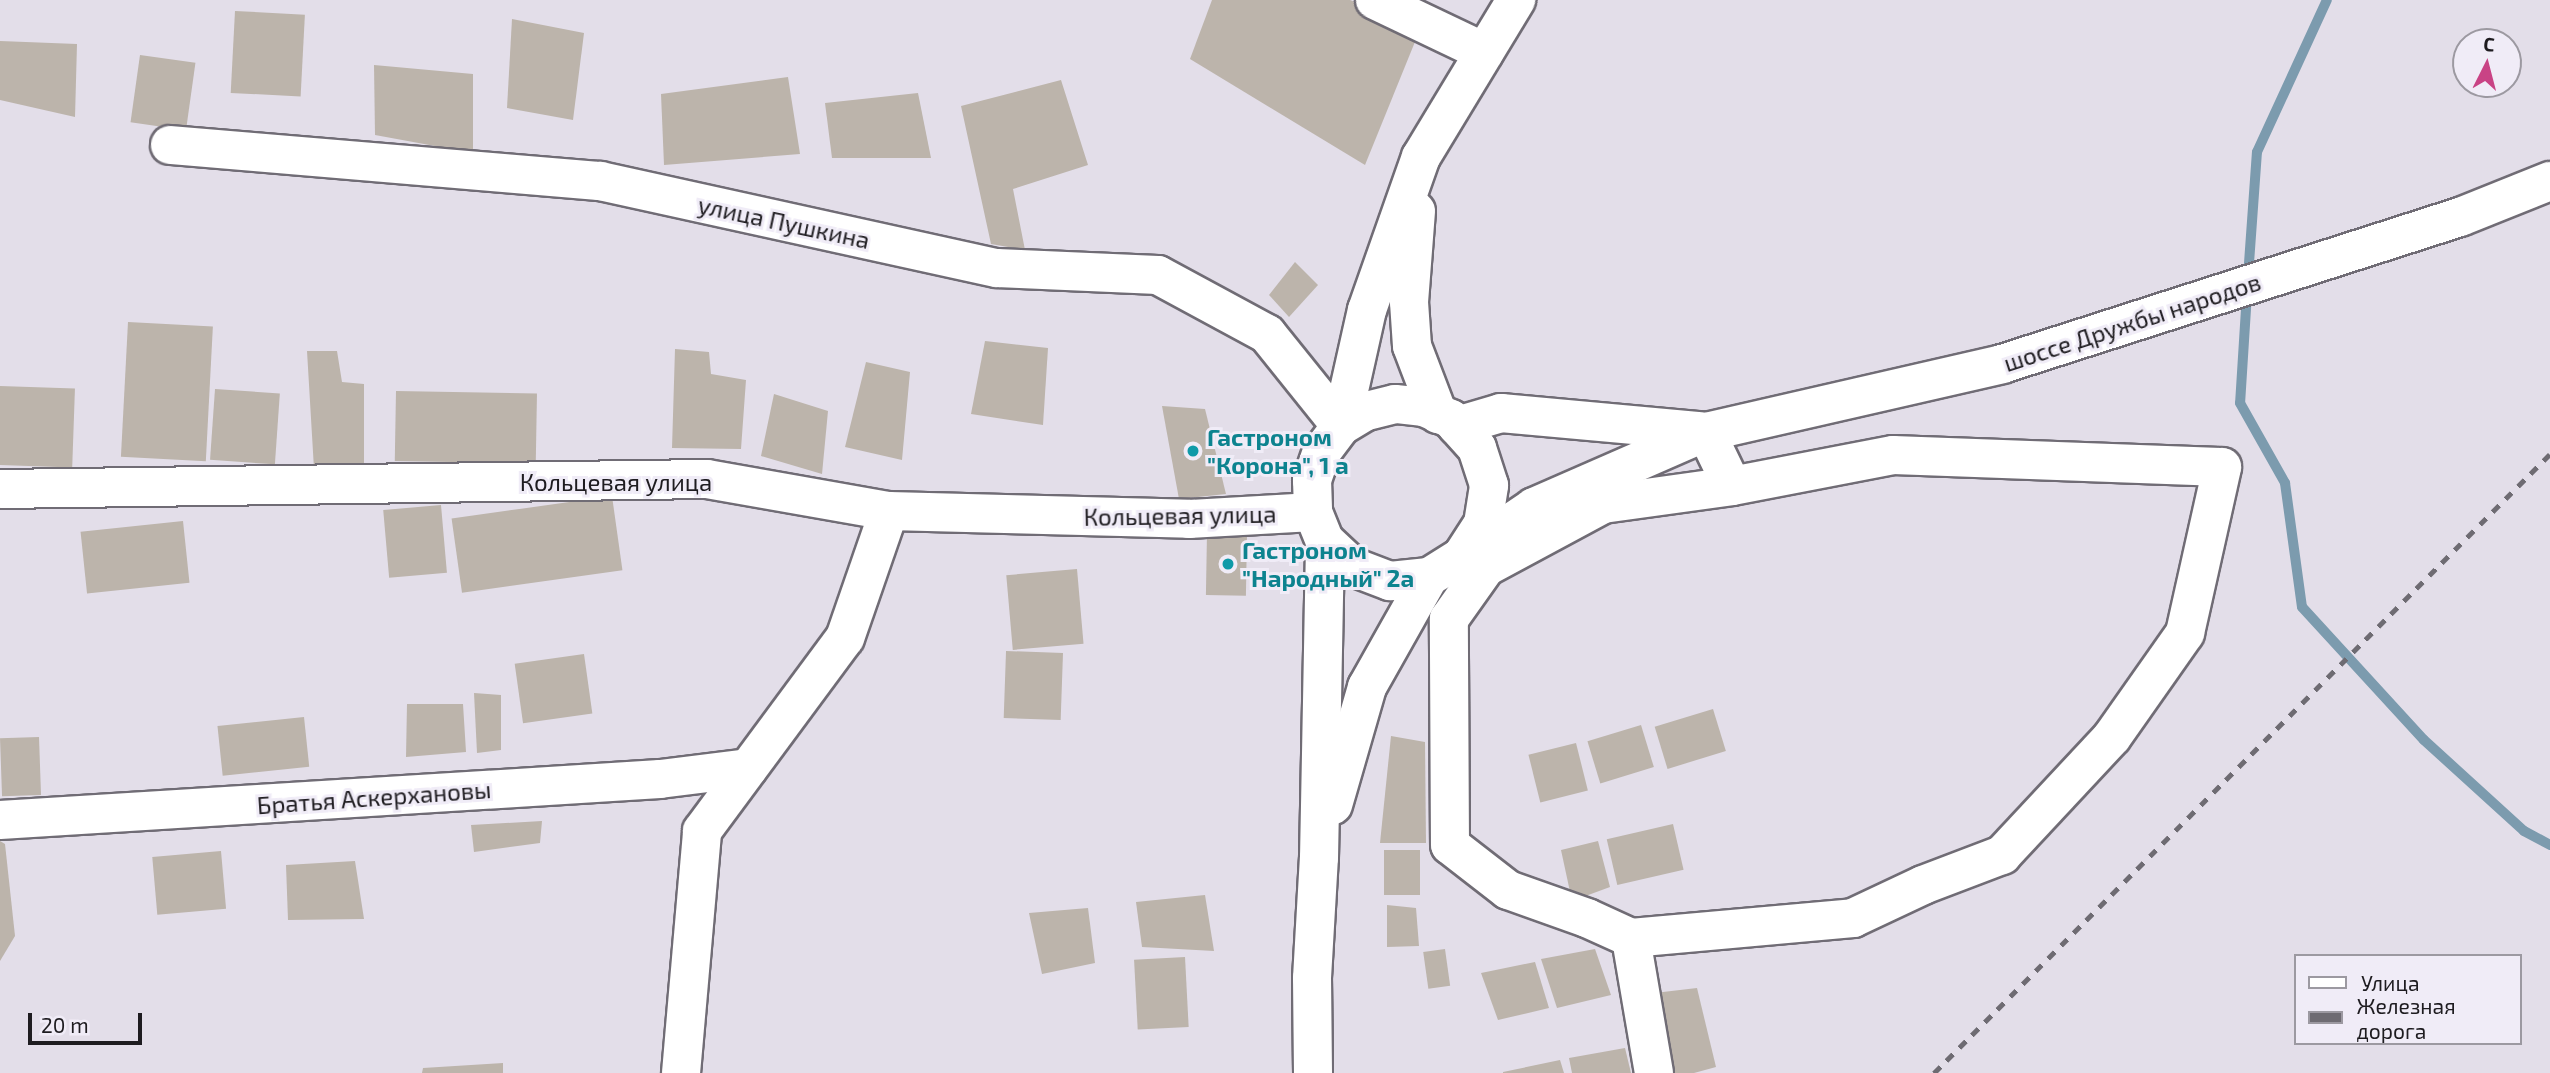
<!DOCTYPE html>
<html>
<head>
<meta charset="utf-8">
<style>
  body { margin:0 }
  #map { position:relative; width:2550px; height:1073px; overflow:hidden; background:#e3dee9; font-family:"Exo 2",sans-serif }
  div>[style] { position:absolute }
  .stream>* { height:10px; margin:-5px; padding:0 5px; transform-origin:5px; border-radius:5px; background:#7c9bae }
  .building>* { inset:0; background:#bcb4ab; transform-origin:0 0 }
  .roads { filter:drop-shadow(2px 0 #706c75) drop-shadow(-2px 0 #706c75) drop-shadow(0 2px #706c75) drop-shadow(0 -2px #706c75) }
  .minor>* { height:38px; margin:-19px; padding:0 19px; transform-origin:19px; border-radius:19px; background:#fff }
  .secondary>* { height:38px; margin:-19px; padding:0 19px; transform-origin:19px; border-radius:19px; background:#fff }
  .rail>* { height:5px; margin-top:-2.5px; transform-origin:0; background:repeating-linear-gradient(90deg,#6e6b72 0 9px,transparent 0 18px) }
  .dots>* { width:19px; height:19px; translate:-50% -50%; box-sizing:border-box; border:4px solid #f0ecf7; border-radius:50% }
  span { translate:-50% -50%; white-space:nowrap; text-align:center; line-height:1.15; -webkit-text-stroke:6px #f0ecf7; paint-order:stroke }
  .street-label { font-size:24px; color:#1e1c20 }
  .culture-label { font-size:24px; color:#0d838f; font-weight:700 }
  .left { translate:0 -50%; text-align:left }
  .legend { position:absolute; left:2294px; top:954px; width:228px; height:91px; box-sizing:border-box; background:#f0ecf7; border:2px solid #9c99a1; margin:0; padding:9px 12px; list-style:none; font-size:21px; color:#1e1c20 }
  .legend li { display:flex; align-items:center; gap:14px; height:35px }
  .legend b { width:35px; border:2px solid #9c99a1 }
  .north { position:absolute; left:2452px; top:28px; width:70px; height:70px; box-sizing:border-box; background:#f0ecf7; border:2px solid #9c99a1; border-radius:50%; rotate:6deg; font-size:19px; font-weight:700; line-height:28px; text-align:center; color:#1e1c20 }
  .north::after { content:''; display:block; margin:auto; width:24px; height:32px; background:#c94385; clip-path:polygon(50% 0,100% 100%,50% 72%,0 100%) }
  .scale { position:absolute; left:28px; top:1013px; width:114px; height:32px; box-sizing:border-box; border:4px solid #1e1c20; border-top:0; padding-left:9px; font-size:21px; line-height:24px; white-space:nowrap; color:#1e1c20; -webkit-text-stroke:5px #f0ecf7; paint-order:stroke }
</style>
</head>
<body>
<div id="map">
  <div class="stream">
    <div style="left:2248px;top:277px;width:125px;rotate:-85.9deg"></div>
    <div style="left:2257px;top:152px;width:167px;rotate:-65.3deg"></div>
    <div style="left:2247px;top:293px;width:110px;rotate:93.6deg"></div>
    <div style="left:2240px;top:403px;width:92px;rotate:60.6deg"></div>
    <div style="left:2285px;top:483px;width:125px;rotate:82.2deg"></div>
    <div style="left:2302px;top:607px;width:180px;rotate:47.5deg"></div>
    <div style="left:2424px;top:740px;width:135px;rotate:42.3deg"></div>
    <div style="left:2524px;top:831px;width:30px;rotate:28deg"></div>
  </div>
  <div class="building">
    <div style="clip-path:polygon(1212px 0,1350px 0,1421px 27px,1365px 165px,1190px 59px)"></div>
    <div style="left:235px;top:11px;width:70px;height:82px;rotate:3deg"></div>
    <div style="clip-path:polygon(512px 19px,584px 33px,573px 120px,507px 108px)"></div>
    <div style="clip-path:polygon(0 41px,77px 44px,75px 117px,0 100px)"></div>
    <div style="left:140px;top:55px;width:56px;height:68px;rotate:8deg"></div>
    <div style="clip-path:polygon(374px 65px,473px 74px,473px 153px,375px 135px)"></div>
    <div style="clip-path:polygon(788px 77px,800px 154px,664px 165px,661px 94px)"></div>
    <div style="clip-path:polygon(1061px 80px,1088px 165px,1013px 189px,1025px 250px,991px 244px,961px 106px)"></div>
    <div style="clip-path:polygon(918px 93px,931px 158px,832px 158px,825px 103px)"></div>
    <div style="clip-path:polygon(1295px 262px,1318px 285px,1289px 317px,1269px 295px)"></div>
    <div style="left:128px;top:322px;width:85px;height:135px;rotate:3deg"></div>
    <div style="clip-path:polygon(985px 341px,1048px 348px,1043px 425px,971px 414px)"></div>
    <div style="clip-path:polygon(675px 349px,709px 352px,711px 374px,746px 380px,741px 449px,672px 448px)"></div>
    <div style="clip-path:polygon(307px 351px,337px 351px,342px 382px,364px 384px,364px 464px,334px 464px,333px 472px,314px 469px)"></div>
    <div style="clip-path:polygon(866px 362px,910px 372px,902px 460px,845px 447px)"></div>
    <div style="left:0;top:386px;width:75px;height:79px;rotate:2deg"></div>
    <div style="left:215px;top:389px;width:65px;height:71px;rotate:4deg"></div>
    <div style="left:396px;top:391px;width:141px;height:70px;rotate:1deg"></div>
    <div style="clip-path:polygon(774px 394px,828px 411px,822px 474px,761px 456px)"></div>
    <div style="clip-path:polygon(1162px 406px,1205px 409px,1226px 494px,1179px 499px)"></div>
    <div style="left:612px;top:496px;width:75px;height:162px;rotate:82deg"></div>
    <div style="left:441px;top:505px;width:68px;height:58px;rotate:85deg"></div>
    <div style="left:183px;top:521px;width:62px;height:103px;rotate:84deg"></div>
    <div style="left:1207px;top:533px;width:40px;height:62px;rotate:1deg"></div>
    <div style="left:1077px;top:569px;width:75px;height:71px;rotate:85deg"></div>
    <div style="left:1063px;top:653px;width:67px;height:57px;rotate:92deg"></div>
    <div style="left:584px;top:654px;width:60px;height:70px;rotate:82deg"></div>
    <div style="clip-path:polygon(474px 693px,501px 695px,501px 750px,477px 753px)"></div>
    <div style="clip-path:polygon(407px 704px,463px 704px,466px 752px,406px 757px)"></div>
    <div style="left:1713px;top:709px;width:44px;height:61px;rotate:73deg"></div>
    <div style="left:304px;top:717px;width:50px;height:87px;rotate:84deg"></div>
    <div style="left:1641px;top:725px;width:44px;height:56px;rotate:73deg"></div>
    <div style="clip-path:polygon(1391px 736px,1425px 742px,1426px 843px,1380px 843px)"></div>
    <div style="left:39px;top:737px;width:58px;height:39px;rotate:88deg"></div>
    <div style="left:1576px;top:743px;width:49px;height:49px;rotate:76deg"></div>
    <div style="clip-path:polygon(542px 821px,540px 843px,474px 852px,471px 825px)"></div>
    <div style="left:1673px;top:824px;width:47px;height:68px;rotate:77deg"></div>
    <div style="clip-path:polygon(0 841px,5px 844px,15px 936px,0 961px)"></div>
    <div style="clip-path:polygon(1598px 841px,1610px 887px,1572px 901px,1561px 850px)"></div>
    <div style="left:1384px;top:850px;width:36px;height:45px"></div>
    <div style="left:221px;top:851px;width:58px;height:69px;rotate:85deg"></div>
    <div style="clip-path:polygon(355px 861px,364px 919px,288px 920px,286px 865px)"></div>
    <div style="clip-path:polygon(1205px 895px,1214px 951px,1142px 947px,1136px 902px)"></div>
    <div style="clip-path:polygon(1387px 905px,1416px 908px,1419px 946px,1387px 947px)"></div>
    <div style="clip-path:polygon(1088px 908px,1095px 963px,1042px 974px,1029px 913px)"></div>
    <div style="left:1445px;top:949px;width:37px;height:22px;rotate:82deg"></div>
    <div style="clip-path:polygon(1595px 949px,1611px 995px,1557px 1008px,1541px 959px)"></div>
    <div style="left:1185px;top:957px;width:70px;height:51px;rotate:87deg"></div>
    <div style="clip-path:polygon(1535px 962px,1549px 1008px,1498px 1020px,1481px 973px)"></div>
    <div style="clip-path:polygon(1697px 988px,1716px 1067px,1694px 1073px,1667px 1073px,1646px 994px)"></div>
    <div style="clip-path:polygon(1625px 1048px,1631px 1073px,1572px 1073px,1569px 1058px)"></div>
    <div style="clip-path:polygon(1560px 1060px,1564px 1073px,1503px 1073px,1503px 1072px)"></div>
    <div style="clip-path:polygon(503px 1063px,503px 1073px,422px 1073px,423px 1068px)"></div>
  </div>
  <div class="roads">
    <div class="minor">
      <div style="left:1375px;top:0;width:121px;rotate:25.5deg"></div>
      <div style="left:170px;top:145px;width:432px;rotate:4.8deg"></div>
      <div style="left:600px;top:181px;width:406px;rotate:12.4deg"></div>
      <div style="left:997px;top:268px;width:161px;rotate:2.5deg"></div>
      <div style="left:1158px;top:275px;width:124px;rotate:28.4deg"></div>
      <div style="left:1267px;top:334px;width:118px;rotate:51.2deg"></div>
      <div style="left:0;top:489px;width:707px;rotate:-0.81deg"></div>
      <div style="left:707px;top:479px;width:185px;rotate:10deg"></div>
      <div style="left:889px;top:511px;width:300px;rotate:1.5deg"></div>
      <div style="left:1189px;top:519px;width:124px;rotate:-3.2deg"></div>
      <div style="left:0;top:820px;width:661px;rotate:-3.55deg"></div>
      <div style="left:660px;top:779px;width:89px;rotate:-7.1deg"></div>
      <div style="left:1631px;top:938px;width:223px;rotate:-5.1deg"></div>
      <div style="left:1853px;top:918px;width:77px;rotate:-25.2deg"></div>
      <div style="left:1923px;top:885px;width:85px;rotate:-20.8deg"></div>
      <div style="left:2002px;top:855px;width:161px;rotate:-47deg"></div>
      <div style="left:2112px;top:737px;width:127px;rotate:-54.9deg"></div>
      <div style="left:2185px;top:633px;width:170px;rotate:-77.4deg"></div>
      <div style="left:2222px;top:467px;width:329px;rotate:-177.9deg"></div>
      <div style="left:1893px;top:455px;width:164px;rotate:169.1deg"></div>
      <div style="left:681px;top:1073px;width:243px;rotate:-85deg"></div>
      <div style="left:702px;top:831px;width:240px;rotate:-53.5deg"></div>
      <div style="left:845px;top:638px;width:134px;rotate:-70.9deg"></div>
      <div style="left:1654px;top:1073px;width:137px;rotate:-99.7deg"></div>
      <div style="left:1631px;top:938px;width:48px;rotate:-155.6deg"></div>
      <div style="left:1587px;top:918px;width:84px;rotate:-160.5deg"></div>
      <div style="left:1508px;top:890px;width:73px;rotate:-142.2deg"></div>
      <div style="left:1450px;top:845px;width:226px;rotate:-90.3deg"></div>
      <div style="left:1449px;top:619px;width:64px;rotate:-54.6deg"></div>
      <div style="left:1486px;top:567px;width:133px;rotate:-28.3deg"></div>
      <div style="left:1603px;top:504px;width:130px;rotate:-7.9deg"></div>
      <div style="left:1732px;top:486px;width:60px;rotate:-115.7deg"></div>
    </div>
    <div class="secondary">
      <div style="left:1416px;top:211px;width:91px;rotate:94.4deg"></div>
      <div style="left:1409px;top:302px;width:44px;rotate:86.1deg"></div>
      <div style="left:1412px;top:346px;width:73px;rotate:69.1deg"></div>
      <div style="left:1341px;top:426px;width:119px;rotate:-77.4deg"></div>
      <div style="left:1367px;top:310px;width:162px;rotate:-70.6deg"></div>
      <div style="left:1421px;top:157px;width:184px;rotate:-58.8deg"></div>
      <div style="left:1457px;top:426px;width:46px;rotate:-16.5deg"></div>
      <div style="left:1501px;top:413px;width:200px;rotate:5.2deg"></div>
      <div style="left:1462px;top:556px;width:38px;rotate:-57deg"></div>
      <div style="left:1483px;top:524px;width:39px;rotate:-81deg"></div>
      <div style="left:1489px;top:485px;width:39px;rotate:-108deg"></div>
      <div style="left:1477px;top:448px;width:39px;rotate:-132deg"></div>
      <div style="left:1451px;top:419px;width:30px;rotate:-156deg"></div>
      <div style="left:1424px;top:407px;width:29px;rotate:-174deg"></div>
      <div style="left:1395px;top:404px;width:30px;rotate:166deg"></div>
      <div style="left:1366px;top:411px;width:29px;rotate:149deg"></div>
      <div style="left:1341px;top:426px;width:31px;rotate:127deg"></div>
      <div style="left:1322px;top:451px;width:31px;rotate:109deg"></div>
      <div style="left:1312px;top:480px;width:32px;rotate:88deg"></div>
      <div style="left:1313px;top:512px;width:31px;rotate:68deg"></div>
      <div style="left:1325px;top:541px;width:38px;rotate:43deg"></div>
      <div style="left:1353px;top:567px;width:40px;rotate:21deg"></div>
      <div style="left:1390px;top:581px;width:39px;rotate:-6deg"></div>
      <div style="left:1429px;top:577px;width:39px;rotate:-32deg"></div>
      <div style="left:1462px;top:556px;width:87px;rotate:-34.2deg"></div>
      <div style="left:1534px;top:507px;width:188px;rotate:-23.6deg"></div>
      <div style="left:1706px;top:432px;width:304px;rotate:-12.9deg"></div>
      <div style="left:2002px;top:364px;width:481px;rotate:-17.8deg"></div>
      <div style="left:2460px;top:217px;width:97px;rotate:-21.8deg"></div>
      <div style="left:1333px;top:805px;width:123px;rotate:-73.9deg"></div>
      <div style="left:1367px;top:687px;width:126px;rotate:-60.6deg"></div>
      <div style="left:1313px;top:1073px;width:95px;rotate:-90.6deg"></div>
      <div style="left:1312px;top:978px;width:120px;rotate:-86.7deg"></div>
      <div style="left:1319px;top:858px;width:317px;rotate:-88.9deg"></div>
    </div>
  </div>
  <div class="rail">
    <div style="left:1934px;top:1073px;width:873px;rotate:-45.14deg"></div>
  </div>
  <div class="dots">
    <div style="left:1193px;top:451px;background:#0f9aa8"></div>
    <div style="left:1228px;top:564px;background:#0f9aa8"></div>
  </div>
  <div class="street-label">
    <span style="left:784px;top:222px;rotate:12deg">улица Пушкина</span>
    <span style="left:2132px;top:322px;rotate:-18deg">шоссе Дружбы народов</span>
    <span style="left:616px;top:482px">Кольцевая улица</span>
    <span style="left:1180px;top:515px;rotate:-1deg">Кольцевая улица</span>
    <span style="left:374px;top:797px;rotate:-4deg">Братья Аскерхановы</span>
  </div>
  <div class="culture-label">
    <span class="left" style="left:1207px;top:451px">Гастроном<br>"Корона", 1 а</span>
    <span class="left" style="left:1242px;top:564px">Гастроном<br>"Народный" 2а</span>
  </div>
  <ul class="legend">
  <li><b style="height:9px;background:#fff"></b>Улица</li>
  <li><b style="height:9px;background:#6e6b72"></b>Железная дорога</li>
  </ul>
  <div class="north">С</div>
  <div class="scale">20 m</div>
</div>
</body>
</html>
